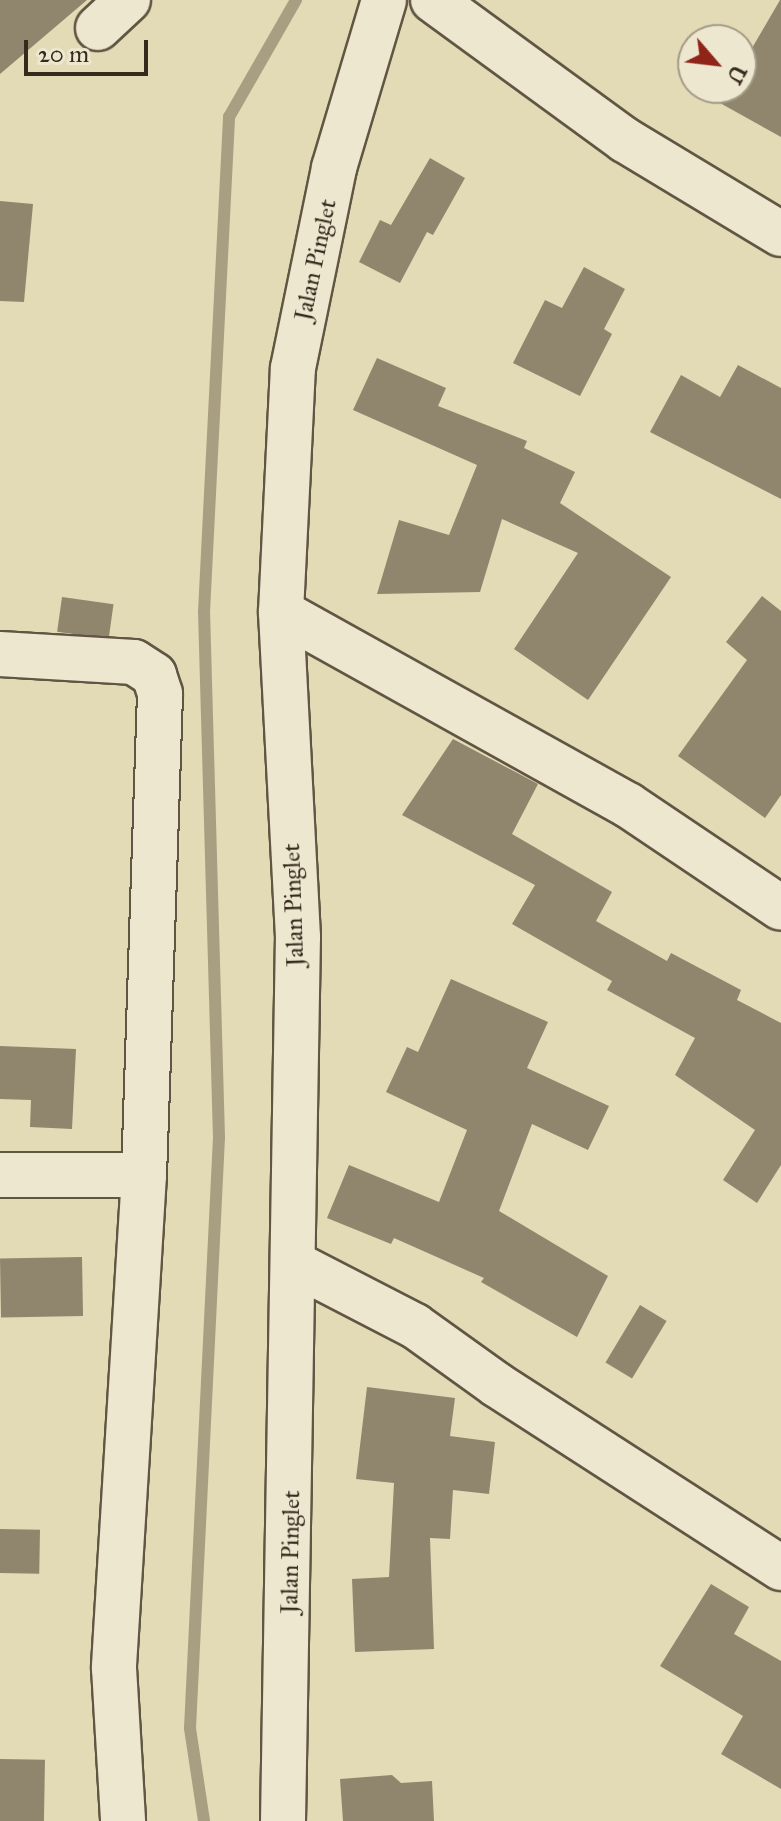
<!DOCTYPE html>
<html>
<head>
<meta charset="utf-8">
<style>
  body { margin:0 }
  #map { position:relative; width:781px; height:1821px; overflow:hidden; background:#e3dab6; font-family:"IM FELL Great Primer",serif }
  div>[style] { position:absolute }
  .stream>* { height:12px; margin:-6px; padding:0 6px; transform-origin:6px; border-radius:6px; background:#a89e82 }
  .building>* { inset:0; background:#90866d; transform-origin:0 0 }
  .roads { filter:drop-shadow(2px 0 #615643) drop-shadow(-2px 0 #615643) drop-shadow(0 2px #615643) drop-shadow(0 -2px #615643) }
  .street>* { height:44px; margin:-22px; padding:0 22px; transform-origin:22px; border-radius:22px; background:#ede7d0 }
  span { translate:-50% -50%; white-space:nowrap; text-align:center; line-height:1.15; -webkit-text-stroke:6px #ede7d0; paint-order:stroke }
  .street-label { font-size:24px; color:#362a1d }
  .north { position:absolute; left:677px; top:24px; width:80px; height:80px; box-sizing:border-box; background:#ede7d0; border:2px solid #a49b88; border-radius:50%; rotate:118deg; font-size:22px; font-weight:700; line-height:32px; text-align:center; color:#362a1d }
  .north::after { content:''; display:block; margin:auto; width:28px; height:36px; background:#8f2418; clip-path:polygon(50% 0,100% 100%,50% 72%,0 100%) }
  .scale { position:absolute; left:24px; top:40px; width:124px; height:36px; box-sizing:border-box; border:4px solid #362a1d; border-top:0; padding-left:10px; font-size:24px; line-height:28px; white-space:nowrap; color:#362a1d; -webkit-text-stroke:6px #ede7d0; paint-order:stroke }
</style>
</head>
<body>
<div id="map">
  <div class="stream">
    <div style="left:204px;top:1821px;width:94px;rotate:-98.6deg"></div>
    <div style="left:190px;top:1728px;width:591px;rotate:-87.19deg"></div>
    <div style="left:219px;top:1138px;width:526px;rotate:-91.63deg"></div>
    <div style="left:204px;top:612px;width:496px;rotate:-87.1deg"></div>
    <div style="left:229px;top:117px;width:135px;rotate:-60.2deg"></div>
  </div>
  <div class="building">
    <div style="clip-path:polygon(0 0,87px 0,0 74px)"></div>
    <div style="clip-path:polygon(780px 0,781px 0,781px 137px,720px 103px,729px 88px,741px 88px,741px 67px)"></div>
    <div style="clip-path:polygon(430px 158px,465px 178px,433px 235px,427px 232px,400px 283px,359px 262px,380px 220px,391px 225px)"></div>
    <div style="clip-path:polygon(0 201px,33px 204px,24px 302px,0 301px)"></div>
    <div style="clip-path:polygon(584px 267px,625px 289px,604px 329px,612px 334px,580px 396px,513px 363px,545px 300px,562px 308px)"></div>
    <div style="clip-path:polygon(377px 358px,446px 388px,438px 406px,527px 441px,524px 448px,575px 472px,560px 503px,671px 577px,588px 700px,514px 649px,578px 553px,502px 519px,480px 592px,377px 594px,399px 520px,449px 535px,477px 465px,353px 410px)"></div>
    <div style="clip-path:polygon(738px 365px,781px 388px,781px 499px,650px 432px,681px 375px,720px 397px)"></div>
    <div style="clip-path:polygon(762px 596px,781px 611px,781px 795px,765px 818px,678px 756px,747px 660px,726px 642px)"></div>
    <div style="left:62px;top:597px;width:52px;height:35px;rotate:8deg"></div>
    <div style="clip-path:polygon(453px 739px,538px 784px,512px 834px,612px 892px,596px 921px,667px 961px,671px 953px,741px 990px,737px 1000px,781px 1023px,781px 1165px,757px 1203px,723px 1180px,755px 1130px,675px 1075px,695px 1038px,607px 990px,612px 981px,512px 924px,535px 885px,402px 815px)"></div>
    <div style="clip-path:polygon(451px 979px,548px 1022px,527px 1068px,609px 1106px,588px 1150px,532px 1124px,499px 1211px,608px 1276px,577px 1337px,481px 1282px,484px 1278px,394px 1238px,391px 1244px,327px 1218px,349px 1165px,439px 1202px,467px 1130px,386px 1092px,407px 1047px,418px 1052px)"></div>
    <div style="clip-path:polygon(0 1046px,76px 1049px,72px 1129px,30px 1127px,31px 1100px,0 1099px)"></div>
    <div style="left:82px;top:1257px;width:59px;height:82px;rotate:89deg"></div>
    <div style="left:640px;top:1305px;width:31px;height:67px;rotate:31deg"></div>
    <div style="clip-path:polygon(367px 1387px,455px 1398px,450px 1436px,495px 1442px,489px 1494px,453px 1490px,450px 1539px,430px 1538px,434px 1649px,355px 1652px,352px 1579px,389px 1577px,394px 1483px,356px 1479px)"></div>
    <div style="left:0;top:1529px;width:40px;height:44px;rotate:1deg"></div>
    <div style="clip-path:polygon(711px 1584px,749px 1607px,734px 1634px,781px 1661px,781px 1789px,721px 1754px,743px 1716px,660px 1666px)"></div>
    <div style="left:0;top:1759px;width:45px;height:62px;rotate:1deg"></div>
    <div style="clip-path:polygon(392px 1775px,401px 1783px,432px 1781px,434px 1821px,343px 1821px,340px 1779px)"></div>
  </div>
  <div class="roads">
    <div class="street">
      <div style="left:433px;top:0;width:238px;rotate:36.1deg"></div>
      <div style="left:625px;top:140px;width:182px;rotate:31.1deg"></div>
      <div style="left:98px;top:28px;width:41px;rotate:-43deg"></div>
      <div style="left:281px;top:612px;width:397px;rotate:29.1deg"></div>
      <div style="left:628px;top:805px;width:184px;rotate:33.9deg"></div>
      <div style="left:0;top:654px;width:134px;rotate:3.4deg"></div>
      <div style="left:134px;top:662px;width:24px;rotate:33deg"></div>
      <div style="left:154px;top:675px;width:20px;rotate:72deg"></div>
      <div style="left:160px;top:694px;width:481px;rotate:91.9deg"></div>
      <div style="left:144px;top:1175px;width:494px;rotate:93.5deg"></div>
      <div style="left:114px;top:1668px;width:153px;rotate:86.6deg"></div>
      <div style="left:0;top:1175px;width:144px"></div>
      <div style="left:293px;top:1263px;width:137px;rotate:27.3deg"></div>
      <div style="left:415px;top:1326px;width:101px;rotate:35.7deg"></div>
      <div style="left:497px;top:1385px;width:338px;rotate:32.8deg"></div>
      <div style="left:283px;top:1821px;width:884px;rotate:-89.03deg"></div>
      <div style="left:298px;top:937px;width:325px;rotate:-93deg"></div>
      <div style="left:281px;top:612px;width:244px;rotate:-87.2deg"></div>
      <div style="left:293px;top:368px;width:204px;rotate:-78.4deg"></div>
      <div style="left:334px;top:168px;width:175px;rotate:-73.4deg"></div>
    </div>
  </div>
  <div class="street-label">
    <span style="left:316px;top:260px;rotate:-78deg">Jalan Pinglet</span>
    <span style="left:294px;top:905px;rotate:-92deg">Jalan Pinglet</span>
    <span style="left:291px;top:1552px;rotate:-89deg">Jalan Pinglet</span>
  </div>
  <div class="north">U</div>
  <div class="scale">20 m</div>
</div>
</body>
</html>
